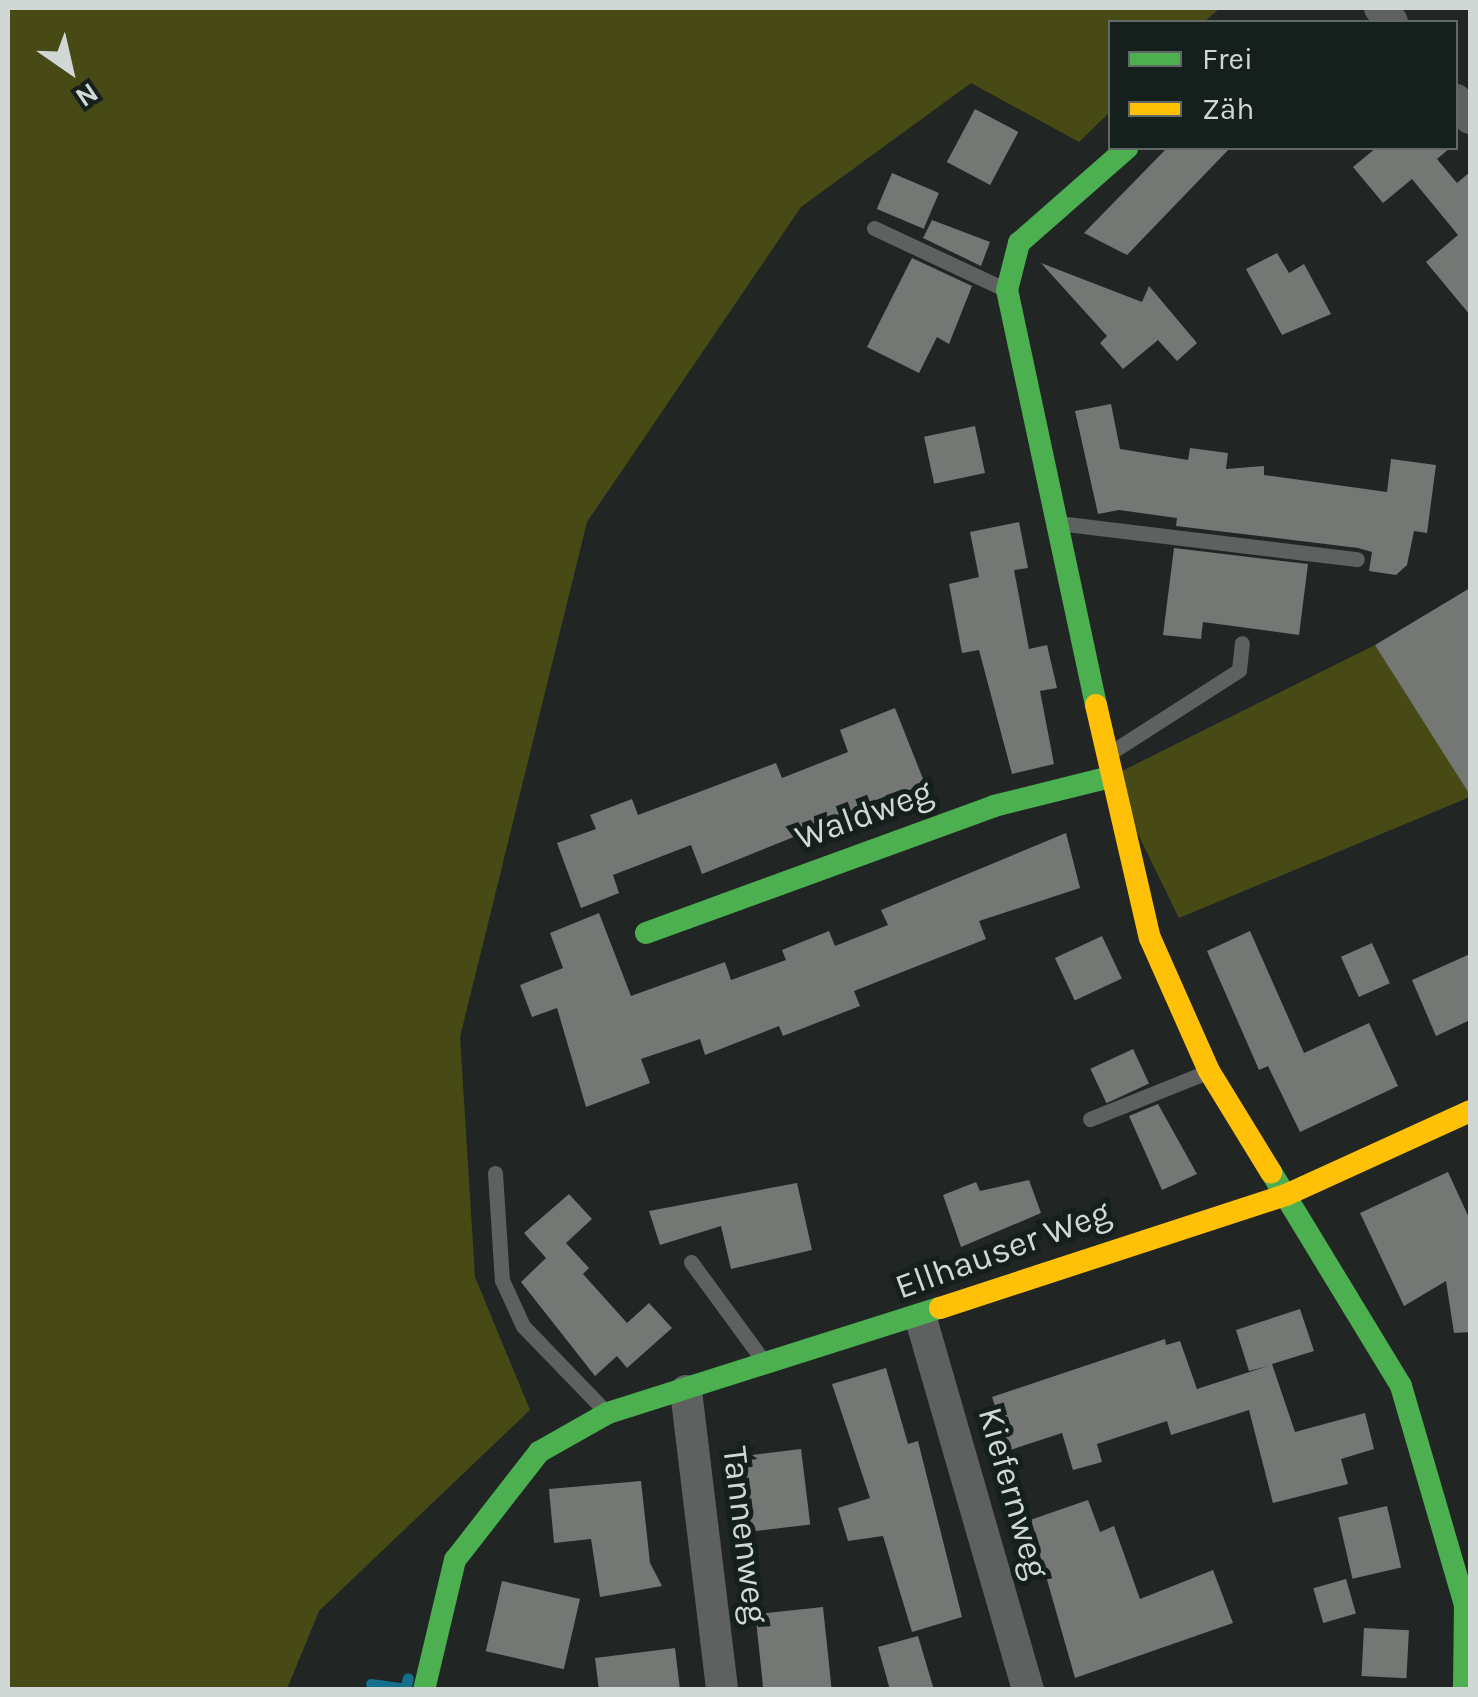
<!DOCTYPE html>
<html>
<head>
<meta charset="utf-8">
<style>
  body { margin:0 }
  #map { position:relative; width:1478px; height:1697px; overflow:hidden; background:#212624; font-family:Karla,sans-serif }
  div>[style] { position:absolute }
  .green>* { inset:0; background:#474a14 }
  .stream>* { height:11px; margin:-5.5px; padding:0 5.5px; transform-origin:5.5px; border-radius:5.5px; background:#136f8a }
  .building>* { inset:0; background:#747774; transform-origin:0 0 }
  .lane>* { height:15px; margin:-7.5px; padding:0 7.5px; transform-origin:7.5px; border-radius:7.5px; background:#5e6160 }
  .street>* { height:32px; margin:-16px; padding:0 16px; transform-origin:16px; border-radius:16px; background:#5e6160 }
  .fast>* { height:22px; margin:-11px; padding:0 11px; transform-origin:11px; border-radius:11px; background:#4caf50 }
  .slow>* { height:22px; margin:-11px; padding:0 11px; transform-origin:11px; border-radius:11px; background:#ffc107 }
  span { translate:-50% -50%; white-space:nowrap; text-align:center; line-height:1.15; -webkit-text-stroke:10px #151f1b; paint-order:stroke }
  .street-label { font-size:35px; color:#d1d7d5 }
  .frame { position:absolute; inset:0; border:10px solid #d1d7d5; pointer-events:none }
  .legend { position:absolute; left:1108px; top:20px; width:350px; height:130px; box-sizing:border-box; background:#151f1b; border:2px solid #606965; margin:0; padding:12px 18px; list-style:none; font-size:30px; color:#d1d7d5 }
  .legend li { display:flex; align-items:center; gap:20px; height:50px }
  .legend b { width:50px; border:2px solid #606965 }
  .north { position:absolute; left:20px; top:20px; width:100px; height:100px; -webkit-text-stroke:8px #151f1b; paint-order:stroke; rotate:146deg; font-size:28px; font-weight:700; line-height:40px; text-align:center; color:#d1d7d5 }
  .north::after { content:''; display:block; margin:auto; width:35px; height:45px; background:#d1d7d5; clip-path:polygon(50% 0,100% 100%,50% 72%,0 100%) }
</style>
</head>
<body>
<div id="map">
  <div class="green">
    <div style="clip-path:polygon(8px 8px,1220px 8px,1204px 22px,1110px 22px,1110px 112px,1079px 142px,971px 83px,801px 207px,587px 522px,460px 1037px,475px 1277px,530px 1410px,319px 1611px,287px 1689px,8px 1689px)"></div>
    <div style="clip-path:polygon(1375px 645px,1454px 765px,1470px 756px,1470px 797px,1179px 918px,1110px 777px)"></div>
  </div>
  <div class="stream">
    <div style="left:371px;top:1684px;width:34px;rotate:8deg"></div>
    <div style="left:405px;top:1689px;width:11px;rotate:-75deg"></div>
  </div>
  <div class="building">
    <div style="left:975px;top:109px;width:49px;height:60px;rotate:28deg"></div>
    <div style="clip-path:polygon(1167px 148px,1230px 148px,1127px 255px,1084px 233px)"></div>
    <div style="clip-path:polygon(1376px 148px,1450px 148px,1437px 159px,1457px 183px,1470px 172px,1470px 315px,1426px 262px,1458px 235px,1412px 179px,1383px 203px,1353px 167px)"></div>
    <div style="left:892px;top:173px;width:51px;height:39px;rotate:23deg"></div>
    <div style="clip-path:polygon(932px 220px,990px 242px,981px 266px,923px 238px)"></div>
    <div style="clip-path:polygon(1277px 253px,1289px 273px,1304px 264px,1331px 314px,1282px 335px,1246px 269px)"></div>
    <div style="clip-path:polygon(912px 258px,972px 286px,949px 344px,937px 337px,919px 373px,867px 347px)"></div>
    <div style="clip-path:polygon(1041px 263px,1142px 302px,1149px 286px,1197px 343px,1177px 361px,1158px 340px,1123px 369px,1100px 343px,1107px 336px)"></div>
    <div style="clip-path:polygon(1111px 404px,1120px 449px,1188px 460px,1190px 448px,1228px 453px,1226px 469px,1264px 466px,1264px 475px,1387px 492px,1391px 459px,1436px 465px,1427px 533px,1414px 531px,1407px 565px,1396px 575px,1369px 571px,1372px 552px,1358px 548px,1176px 526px,1177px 518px,1119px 510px,1098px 514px,1075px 411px)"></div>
    <div style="left:975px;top:426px;width:48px;height:52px;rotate:78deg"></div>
    <div style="clip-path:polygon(1019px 522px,1028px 568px,1014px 570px,1029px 649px,1047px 645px,1057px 688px,1040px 691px,1054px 764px,1012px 774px,979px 650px,962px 653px,949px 584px,979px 577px,970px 532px)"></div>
    <div style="clip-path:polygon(1174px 548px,1308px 564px,1299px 635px,1203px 622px,1201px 639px,1163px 635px)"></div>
    <div style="clip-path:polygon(1470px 588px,1470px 795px,1375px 645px)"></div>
    <div style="clip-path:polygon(895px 708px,925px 784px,702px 874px,691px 845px,613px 875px,619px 893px,581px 908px,557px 843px,596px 829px,590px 815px,632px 799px,638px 815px,776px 763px,782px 778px,848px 752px,840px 730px)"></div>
    <div style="clip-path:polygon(1066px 833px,1080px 888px,979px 921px,986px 939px,854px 991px,860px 1006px,783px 1036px,779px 1026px,705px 1055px,700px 1039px,641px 1059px,650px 1083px,586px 1107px,557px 1008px,532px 1017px,520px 985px,563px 968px,550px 933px,599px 913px,631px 996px,725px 962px,731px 980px,786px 960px,782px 950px,829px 931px,835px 946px,888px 925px,881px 910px)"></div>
    <div style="clip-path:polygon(1250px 931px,1304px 1053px,1369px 1023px,1398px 1086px,1300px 1132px,1268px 1066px,1259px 1070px,1207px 951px)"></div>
    <div style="left:1102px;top:936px;width:47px;height:52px;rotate:65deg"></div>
    <div style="left:1372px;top:943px;width:44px;height:34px;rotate:66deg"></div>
    <div style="clip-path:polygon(1470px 954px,1470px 1020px,1436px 1036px,1412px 980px)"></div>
    <div style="left:1133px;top:1049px;width:38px;height:47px;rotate:65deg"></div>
    <div style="clip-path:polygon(1158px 1104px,1197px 1174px,1162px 1190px,1129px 1116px)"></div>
    <div style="clip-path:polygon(1448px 1172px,1470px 1220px,1470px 1332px,1454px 1333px,1446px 1281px,1404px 1306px,1360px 1213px)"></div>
    <div style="clip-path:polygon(1029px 1180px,1041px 1213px,961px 1247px,943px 1195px,976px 1182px,980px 1191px)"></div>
    <div style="clip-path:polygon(797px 1183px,812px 1250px,731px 1269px,721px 1226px,660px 1245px,649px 1211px)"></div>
    <div style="clip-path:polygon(569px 1194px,592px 1219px,566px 1243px,589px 1268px,583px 1274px,627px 1323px,649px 1303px,672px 1328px,627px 1368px,617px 1356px,595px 1376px,521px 1282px,546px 1258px,524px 1233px)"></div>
    <div style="clip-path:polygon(1300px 1309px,1314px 1351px,1272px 1364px,1295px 1432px,1365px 1413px,1374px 1449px,1341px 1459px,1348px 1484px,1273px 1503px,1249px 1410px,1171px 1435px,1167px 1421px,1097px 1444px,1102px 1462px,1073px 1470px,1062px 1433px,1010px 1450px,992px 1397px,1165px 1339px,1166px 1345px,1180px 1341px,1197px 1389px,1268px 1366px,1249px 1371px,1236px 1330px)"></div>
    <div style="clip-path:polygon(886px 1368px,908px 1444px,918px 1441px,962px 1617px,912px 1632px,883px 1536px,848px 1541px,838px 1508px,870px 1498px,832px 1384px)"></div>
    <div style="left:801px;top:1449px;width:76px;height:60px;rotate:83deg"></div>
    <div style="clip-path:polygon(641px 1481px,650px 1563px,662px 1586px,600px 1597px,591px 1539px,554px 1543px,549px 1489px)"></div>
    <div style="clip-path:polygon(1088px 1500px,1100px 1532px,1114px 1526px,1140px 1599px,1213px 1570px,1233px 1623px,1075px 1678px,1030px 1520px)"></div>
    <div style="left:1387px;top:1506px;width:63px;height:50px;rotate:77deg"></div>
    <div style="left:1346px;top:1579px;width:36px;height:34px;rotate:74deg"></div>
    <div style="left:502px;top:1581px;width:80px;height:72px;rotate:13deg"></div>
    <div style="left:823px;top:1607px;width:83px;height:68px;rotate:84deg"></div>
    <div style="left:1364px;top:1628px;width:45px;height:48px;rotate:3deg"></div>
    <div style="clip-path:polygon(918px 1636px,934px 1690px,890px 1690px,878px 1647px)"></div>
    <div style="clip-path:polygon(675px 1648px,680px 1690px,599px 1690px,595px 1658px)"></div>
  </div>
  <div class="lane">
    <div style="left:874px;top:228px;width:141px;rotate:25.1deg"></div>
    <div style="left:1058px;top:523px;width:301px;rotate:6.9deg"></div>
    <div style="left:1113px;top:751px;width:150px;rotate:-32.7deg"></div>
    <div style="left:1239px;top:670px;width:27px;rotate:-84deg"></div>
    <div style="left:1090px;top:1119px;width:126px;rotate:-21.9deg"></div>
    <div style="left:495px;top:1173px;width:107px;rotate:86.3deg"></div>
    <div style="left:502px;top:1280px;width:51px;rotate:65.5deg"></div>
    <div style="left:523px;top:1326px;width:118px;rotate:46deg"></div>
    <div style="left:691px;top:1262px;width:120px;rotate:53.8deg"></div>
  </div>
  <div class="street">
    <div style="left:1380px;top:8px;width:18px;rotate:49deg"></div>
    <div style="left:1456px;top:100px;width:23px;rotate:52deg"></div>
    <div style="left:921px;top:1319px;width:386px;rotate:73.9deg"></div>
    <div style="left:686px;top:1391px;width:301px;rotate:83.1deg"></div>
  </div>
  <div class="fast">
    <div style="left:1096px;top:705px;width:424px;rotate:-102.1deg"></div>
    <div style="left:1007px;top:290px;width:49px;rotate:-75.7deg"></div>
    <div style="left:1019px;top:243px;width:144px;rotate:-41.3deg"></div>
    <div style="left:646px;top:933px;width:370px;rotate:-20deg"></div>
    <div style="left:994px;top:806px;width:120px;rotate:-14deg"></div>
    <div style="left:1271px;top:1172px;width:250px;rotate:58.7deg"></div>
    <div style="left:1401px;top:1386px;width:228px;rotate:73.7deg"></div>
    <div style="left:1465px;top:1605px;width:85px;rotate:90.7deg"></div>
    <div style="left:424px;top:1690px;width:134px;rotate:-76.6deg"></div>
    <div style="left:455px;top:1560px;width:137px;rotate:-52.1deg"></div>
    <div style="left:539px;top:1452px;width:79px;rotate:-29.5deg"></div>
    <div style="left:608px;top:1413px;width:348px;rotate:-17.6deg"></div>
  </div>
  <div class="slow">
    <div style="left:1096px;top:705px;width:239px;rotate:77deg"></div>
    <div style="left:1150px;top:938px;width:145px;rotate:66.1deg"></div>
    <div style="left:1209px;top:1071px;width:119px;rotate:58.5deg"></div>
    <div style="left:940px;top:1308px;width:364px;rotate:-18.1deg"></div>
    <div style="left:1286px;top:1195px;width:202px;rotate:-24.5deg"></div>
  </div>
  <div class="street-label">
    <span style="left:864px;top:815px;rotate:-20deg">Waldweg</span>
    <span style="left:1003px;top:1250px;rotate:-20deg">Ellhauser Weg</span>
    <span style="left:1013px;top:1493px;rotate:74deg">Kiefernweg</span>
    <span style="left:745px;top:1535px;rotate:83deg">Tannenweg</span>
  </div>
  <div class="frame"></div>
  <ul class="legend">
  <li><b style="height:12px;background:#4caf50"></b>Frei</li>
  <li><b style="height:12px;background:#ffc107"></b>Zäh</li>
  </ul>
  <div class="north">N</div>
</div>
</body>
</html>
